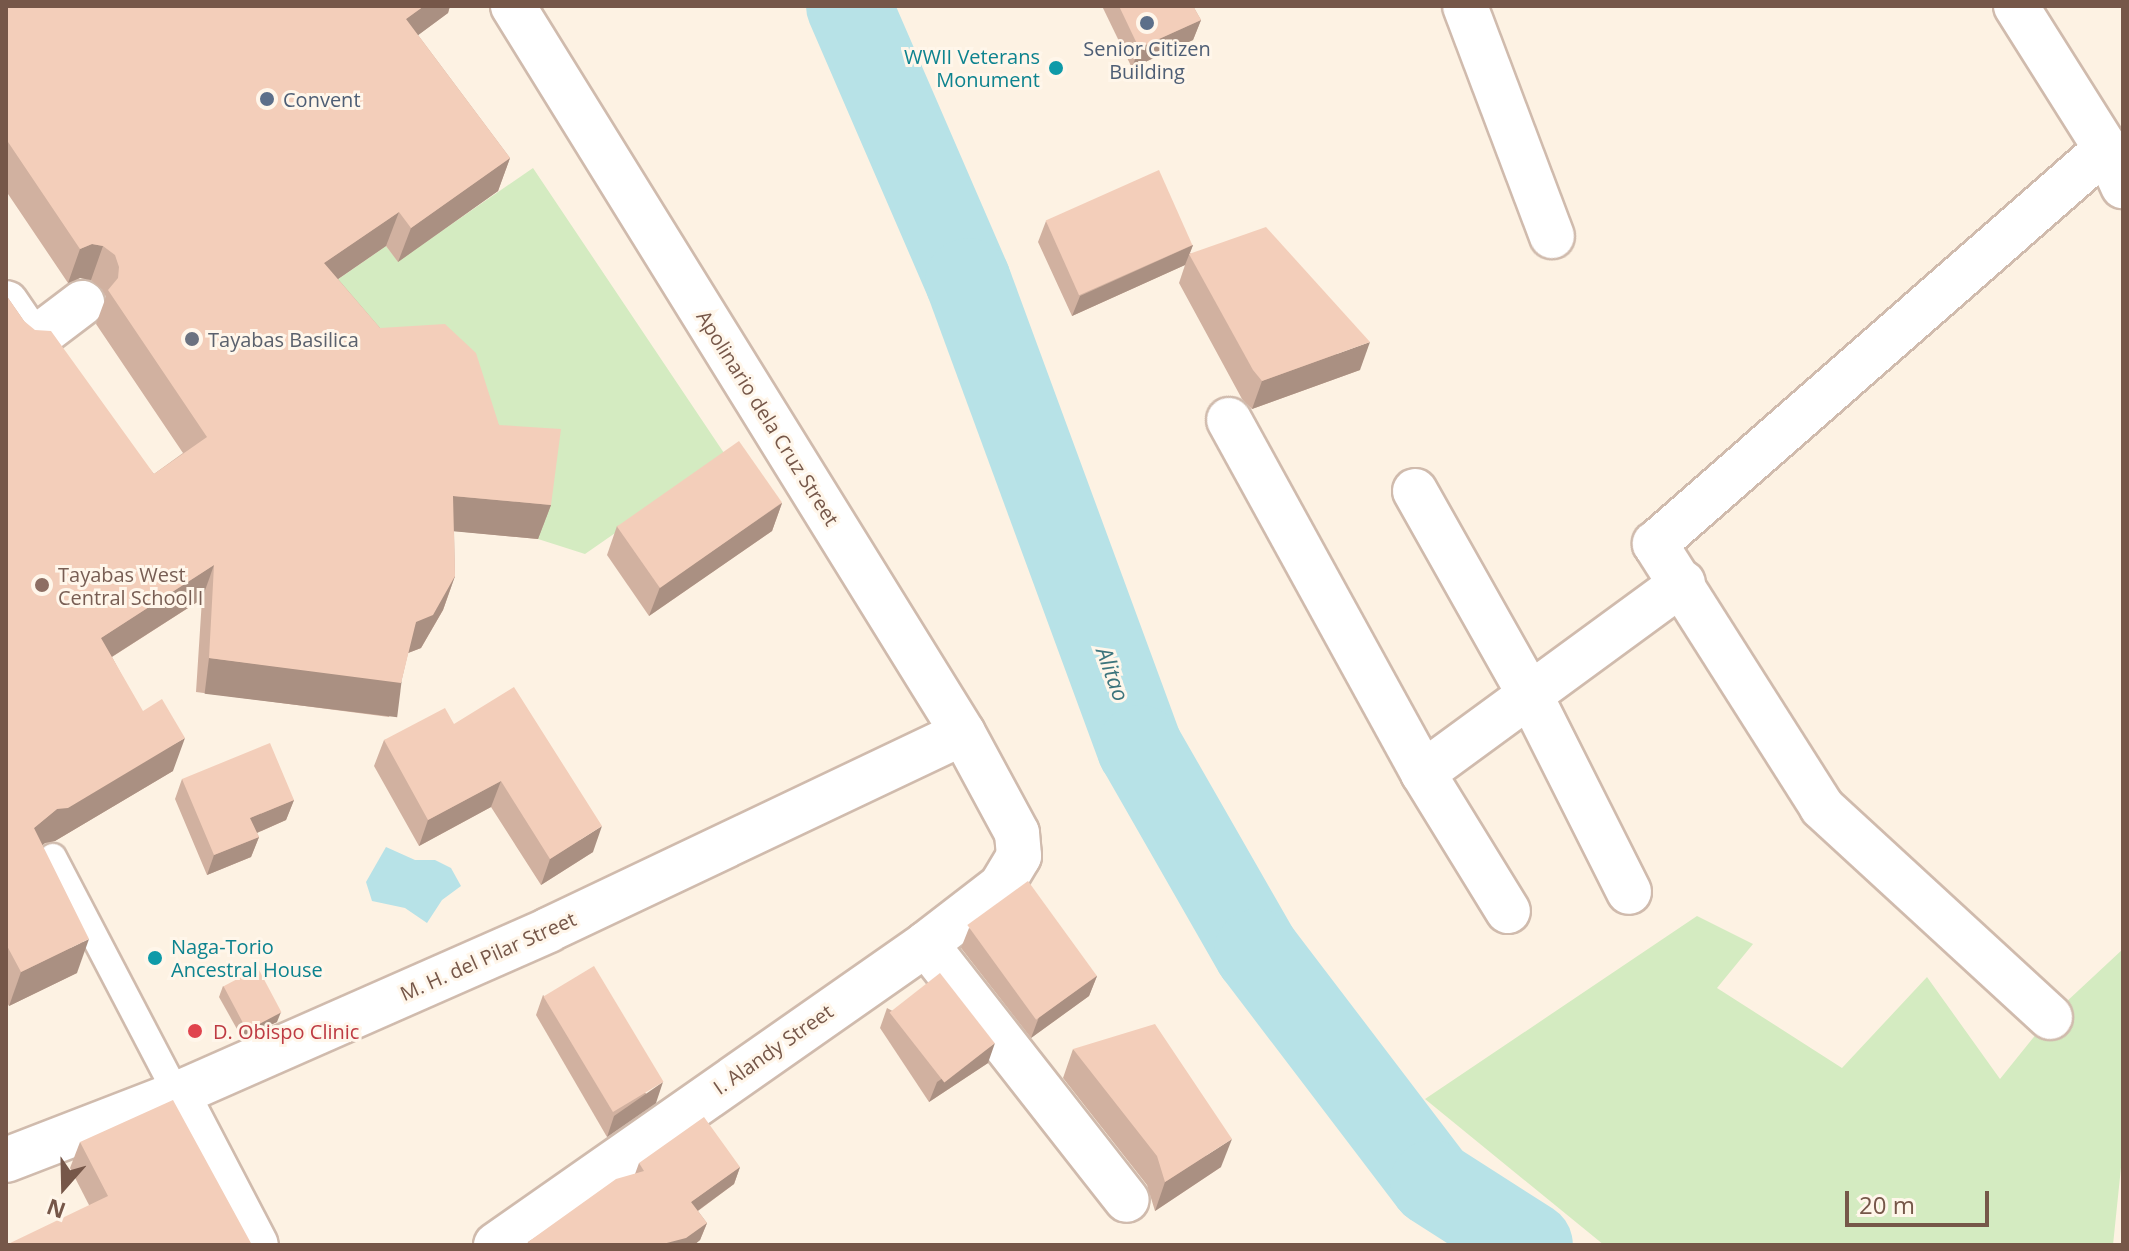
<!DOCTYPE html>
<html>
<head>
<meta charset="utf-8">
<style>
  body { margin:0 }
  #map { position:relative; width:2129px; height:1251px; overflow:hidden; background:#fdf2e3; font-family:"Open Sans",sans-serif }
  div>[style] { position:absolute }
  .green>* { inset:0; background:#d4ebc1 }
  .water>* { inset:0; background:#b7e2e7 }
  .river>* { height:86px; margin:-43px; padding:0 43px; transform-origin:43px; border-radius:43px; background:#b7e2e7 }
  .roads { filter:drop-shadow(2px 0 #d0bbad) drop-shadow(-2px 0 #d0bbad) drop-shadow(0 2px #d0bbad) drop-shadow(0 -2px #d0bbad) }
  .lane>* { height:26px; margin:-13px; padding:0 13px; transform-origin:13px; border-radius:13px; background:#fff }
  .street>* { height:44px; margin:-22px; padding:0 22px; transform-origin:22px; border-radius:22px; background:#fff }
  .secondary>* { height:44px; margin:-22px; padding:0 22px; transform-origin:22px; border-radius:22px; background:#fff }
  .wall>* { inset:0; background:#d1b1a0 }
  .shaded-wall>* { inset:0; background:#aa9082; transform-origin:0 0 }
  .building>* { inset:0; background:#f3ceba; transform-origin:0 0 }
  .dots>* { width:22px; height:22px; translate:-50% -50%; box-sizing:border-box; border:4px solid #fff6ea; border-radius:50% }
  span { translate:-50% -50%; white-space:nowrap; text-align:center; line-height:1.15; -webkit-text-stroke:6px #fff6ea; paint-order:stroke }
  .service-label { font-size:20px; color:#4e5e75 }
  .left { translate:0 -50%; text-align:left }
  .culture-label { font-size:20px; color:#0d838f }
  .right { translate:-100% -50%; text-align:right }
  .worship-label { font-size:20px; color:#5b616d }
  .street-label { font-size:20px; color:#765749 }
  .education-label { font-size:20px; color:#785e54 }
  .health-label { font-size:20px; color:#be3a42 }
  .water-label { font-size:22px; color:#3c747c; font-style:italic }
  .frame { position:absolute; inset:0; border:8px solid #765749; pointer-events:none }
  .north { position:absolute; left:24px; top:1147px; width:80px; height:80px; -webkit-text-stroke:6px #fff6ea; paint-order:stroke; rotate:200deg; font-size:22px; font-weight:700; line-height:32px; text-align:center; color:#765749 }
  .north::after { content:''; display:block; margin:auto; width:28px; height:36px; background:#765749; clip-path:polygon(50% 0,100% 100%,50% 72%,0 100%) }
  .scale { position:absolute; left:1845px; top:1191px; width:144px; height:36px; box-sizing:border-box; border:4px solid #765749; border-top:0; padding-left:10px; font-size:24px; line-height:28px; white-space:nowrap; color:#765749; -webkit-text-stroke:6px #fff6ea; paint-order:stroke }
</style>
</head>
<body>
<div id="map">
  <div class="green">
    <div style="clip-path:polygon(533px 168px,726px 456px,585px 554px,538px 539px,269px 327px,386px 246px,398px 261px)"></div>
    <div style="clip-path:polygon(1697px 916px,1753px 944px,1717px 988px,1842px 1068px,1927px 977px,2000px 1079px,2050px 1017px,2123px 949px,2123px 1148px,2113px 1245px,1604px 1245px,1425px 1099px)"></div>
  </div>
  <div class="water">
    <div style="clip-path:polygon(386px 847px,415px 860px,435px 860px,451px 868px,461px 886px,442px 900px,427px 923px,405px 908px,372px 901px,366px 882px)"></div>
  </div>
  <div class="river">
    <div style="left:849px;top:6px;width:300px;rotate:66.6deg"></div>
    <div style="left:968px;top:281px;width:498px;rotate:69.8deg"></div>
    <div style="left:1140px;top:748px;width:235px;rotate:60.2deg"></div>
    <div style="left:1257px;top:952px;width:290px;rotate:52.7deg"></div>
    <div style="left:1433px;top:1183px;width:115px;rotate:32.6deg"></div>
  </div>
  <div class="roads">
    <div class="lane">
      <div style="left:53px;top:857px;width:267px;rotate:62.4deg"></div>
    </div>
    <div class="street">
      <div style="left:1465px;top:6px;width:246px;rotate:69.3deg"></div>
      <div style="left:2016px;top:6px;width:169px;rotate:57.8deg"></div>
      <div style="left:2106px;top:149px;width:41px;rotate:65.3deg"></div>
      <div style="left:6px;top:303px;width:46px;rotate:55.6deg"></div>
      <div style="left:32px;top:341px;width:63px;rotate:-37.2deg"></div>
      <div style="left:1229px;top:420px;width:403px;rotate:61.2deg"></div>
      <div style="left:1423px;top:773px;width:162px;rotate:58.4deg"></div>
      <div style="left:1415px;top:491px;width:236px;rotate:60.6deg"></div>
      <div style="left:1531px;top:697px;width:218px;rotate:63.3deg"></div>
      <div style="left:1423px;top:773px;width:322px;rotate:-36.2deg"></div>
      <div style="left:926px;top:944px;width:325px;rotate:51.9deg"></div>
      <div style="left:2050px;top:1017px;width:310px;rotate:-137.4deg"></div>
      <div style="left:1822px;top:807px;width:312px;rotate:-122.4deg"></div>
      <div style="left:1655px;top:544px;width:600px;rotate:-41.21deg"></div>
      <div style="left:177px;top:1094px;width:170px;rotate:62.4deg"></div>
      <div style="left:496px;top:1245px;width:525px;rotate:-34.99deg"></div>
      <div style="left:926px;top:944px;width:95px;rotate:-37.7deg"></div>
      <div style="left:1001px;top:886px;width:35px;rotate:-59deg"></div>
      <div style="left:1019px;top:856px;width:23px;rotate:-95deg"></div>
      <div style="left:1017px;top:833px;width:114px;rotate:-118.4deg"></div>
    </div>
    <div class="secondary">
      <div style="left:6px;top:1160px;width:183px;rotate:-21.1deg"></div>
      <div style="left:177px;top:1094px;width:406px;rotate:-23.8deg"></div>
      <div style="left:548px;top:930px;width:459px;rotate:-25.4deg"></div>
      <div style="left:963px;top:733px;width:855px;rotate:-121.76deg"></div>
    </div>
  </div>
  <div class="wall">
    <div style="clip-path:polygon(6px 6px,450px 6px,448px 13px,418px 35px,510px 158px,498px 191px,398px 262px,386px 246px,338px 279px,380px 328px,499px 425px,551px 505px,538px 539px,454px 531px,455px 576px,443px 610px,421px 648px,408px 653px,401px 683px,389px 717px,196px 692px,202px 599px,112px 657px,173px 771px,55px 841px,45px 843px,42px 845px,77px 973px,9px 1006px,6px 1001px,6px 295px,24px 321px,154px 474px,183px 453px,96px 324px,106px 297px,102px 289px,91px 280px,80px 278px,68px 283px,6px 191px)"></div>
    <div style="clip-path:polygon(1102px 6px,1193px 6px,1201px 20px,1193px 40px,1132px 68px)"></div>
    <div style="clip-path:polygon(1046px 221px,1193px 245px,1190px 253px,1360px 370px,1252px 409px,1242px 399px,1179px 283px,1185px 265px,1072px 316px,1038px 242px)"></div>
    <div style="clip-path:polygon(782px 503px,772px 531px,649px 616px,607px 555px,617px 526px)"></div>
    <div style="clip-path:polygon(454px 724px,593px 852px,541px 885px,491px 807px,419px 846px,374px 766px,384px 740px)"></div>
    <div style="clip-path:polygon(182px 779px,294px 800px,286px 820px,257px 833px,259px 837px,251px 857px,207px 875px,175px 799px)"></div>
    <div style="clip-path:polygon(969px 928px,1097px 976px,1089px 996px,1031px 1038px,961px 948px)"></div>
    <div style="clip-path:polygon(223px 986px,277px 1022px,242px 1038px,219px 997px)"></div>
    <div style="clip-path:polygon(543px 995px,656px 1103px,607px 1137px,536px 1015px)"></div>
    <div style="clip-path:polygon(887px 1008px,988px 1063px,929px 1102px,880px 1028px)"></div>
    <div style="clip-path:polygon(1073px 1049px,1221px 1167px,1155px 1211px,1147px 1185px,1063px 1078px)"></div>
    <div style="clip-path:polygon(80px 1142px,252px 1245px,89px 1205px,70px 1168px)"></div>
    <div style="clip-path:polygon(639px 1163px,740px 1167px,734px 1184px,698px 1211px,707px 1223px,700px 1240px,694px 1245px,527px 1245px,528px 1242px,635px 1174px)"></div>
  </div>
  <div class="shaded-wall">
    <div style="clip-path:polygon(424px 6px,450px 6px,448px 13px,394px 53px,406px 19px)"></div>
    <div style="clip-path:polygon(1201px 20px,1193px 40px,1132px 68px,1139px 48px)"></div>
    <div style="clip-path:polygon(510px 158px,498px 191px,398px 262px,411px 228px)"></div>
    <div style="clip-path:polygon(399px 212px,386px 246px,312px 297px,324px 263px)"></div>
    <div style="clip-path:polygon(92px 244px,103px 246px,91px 280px,80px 278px,68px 283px,80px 249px)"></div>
    <div style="clip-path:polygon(1193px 245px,1185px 265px,1072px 316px,1080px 296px)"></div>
    <div style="clip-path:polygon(1370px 342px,1360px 370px,1252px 409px,1262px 381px)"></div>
    <div style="clip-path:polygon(453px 496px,551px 505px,538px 539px,440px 530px)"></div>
    <div style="clip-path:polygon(782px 503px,772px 531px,649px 616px,660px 587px)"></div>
    <div style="clip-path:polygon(214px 565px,202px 599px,88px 672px,101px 638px)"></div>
    <div style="clip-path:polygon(455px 576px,443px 610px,421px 648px,403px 655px,416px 622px)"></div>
    <div style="left:209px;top:658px;width:194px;height:36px;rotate:7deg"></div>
    <div style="clip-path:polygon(185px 738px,173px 771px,55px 841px,45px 843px,21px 862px,34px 828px,57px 809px)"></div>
    <div style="clip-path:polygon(501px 781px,491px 807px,419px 846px,428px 820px)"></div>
    <div style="clip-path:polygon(294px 800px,286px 820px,243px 839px,250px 818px)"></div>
    <div style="clip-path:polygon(602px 826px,593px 852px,541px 885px,550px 859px)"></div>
    <div style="clip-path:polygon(259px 837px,251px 857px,207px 875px,214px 855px)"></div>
    <div style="clip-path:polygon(89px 939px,77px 973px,9px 1006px,21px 972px)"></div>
    <div style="clip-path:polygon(1097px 976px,1089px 996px,1031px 1038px,1039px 1017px)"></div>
    <div style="clip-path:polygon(281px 1012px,277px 1022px,242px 1038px,246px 1027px)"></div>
    <div style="clip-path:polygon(995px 1043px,988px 1063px,929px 1102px,937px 1082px)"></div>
    <div style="clip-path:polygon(663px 1082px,656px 1103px,607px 1137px,614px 1116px)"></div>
    <div style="clip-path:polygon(1232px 1139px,1221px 1167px,1155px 1211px,1165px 1182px)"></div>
    <div style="clip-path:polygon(740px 1167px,734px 1184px,685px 1220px,691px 1202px)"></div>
    <div style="clip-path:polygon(707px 1223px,700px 1240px,694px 1245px,659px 1245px)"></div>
  </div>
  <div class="building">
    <div style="clip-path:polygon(6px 6px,424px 6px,406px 19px,510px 158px,411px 228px,399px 212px,324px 263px,380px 328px,445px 324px,476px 353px,499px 425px,561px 429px,551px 505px,453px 496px,455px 576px,433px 615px,416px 622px,401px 683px,209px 658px,214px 565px,101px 638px,143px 711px,162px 699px,185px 738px,68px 808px,57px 809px,34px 828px,89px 939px,21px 972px,6px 944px,6px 295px,24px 321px,35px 330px,51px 331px,154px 474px,207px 437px,108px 290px,118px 278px,119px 267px,115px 255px,103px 246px,92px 244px,80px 249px,6px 139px)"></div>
    <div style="clip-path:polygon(1119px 6px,1193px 6px,1201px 20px,1139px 48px)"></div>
    <div style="left:1159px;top:170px;width:82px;height:124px;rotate:66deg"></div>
    <div style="clip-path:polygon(1266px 227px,1370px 342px,1262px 381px,1253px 370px,1189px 254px)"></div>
    <div style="left:739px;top:441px;width:75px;height:149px;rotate:55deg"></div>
    <div style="clip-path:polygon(514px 687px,602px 826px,550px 859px,501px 781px,428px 820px,384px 740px,445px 708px,454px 724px)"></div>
    <div style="clip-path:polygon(270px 743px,294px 800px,250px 818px,259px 837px,214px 855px,182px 779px)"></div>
    <div style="left:1028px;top:881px;width:117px;height:75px;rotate:54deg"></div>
    <div style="left:594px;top:966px;width:135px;height:59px;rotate:59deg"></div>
    <div style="left:258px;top:968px;width:50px;height:39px;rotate:62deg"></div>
    <div style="left:940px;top:973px;width:89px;height:64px;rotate:52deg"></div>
    <div style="clip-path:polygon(1155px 1024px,1232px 1139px,1165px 1182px,1157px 1156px,1073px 1049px)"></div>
    <div style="clip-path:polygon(173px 1100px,252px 1245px,6px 1245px,108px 1196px,80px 1142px)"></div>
    <div style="clip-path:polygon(704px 1117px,740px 1167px,691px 1202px,707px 1223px,686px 1238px,659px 1245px,529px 1245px,528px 1242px,616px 1179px,644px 1171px,639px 1163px)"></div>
  </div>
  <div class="dots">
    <div style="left:1147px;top:23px;background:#5c6f8a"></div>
    <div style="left:1056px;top:68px;background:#0f9aa8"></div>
    <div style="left:267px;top:99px;background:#5c6f8a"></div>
    <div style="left:192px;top:339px;background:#6b7280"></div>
    <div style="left:42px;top:585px;background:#8d6e63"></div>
    <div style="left:155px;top:958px;background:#0f9aa8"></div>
    <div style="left:195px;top:1031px;background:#e0444e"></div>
  </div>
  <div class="service-label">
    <span style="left:1147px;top:60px">Senior Citizen<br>Building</span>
    <span class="left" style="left:283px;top:99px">Convent</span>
  </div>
  <div class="culture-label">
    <span class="right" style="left:1040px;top:68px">WWII Veterans<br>Monument</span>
    <span class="left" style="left:171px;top:958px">Naga-Torio<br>Ancestral House</span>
  </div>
  <div class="worship-label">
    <span class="left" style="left:208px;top:339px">Tayabas Basilica</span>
  </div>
  <div class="street-label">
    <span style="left:768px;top:418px;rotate:58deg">Apolinario dela Cruz Street</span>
    <span style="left:488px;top:956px;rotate:-24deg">M. H. del Pilar Street</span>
    <span style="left:773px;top:1049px;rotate:-35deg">I. Alandy Street</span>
  </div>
  <div class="education-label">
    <span class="left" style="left:58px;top:586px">Tayabas West<br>Central School I</span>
  </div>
  <div class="health-label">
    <span class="left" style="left:213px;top:1031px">D. Obispo Clinic</span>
  </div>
  <div class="water-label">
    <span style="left:1113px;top:674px;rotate:70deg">Alitao</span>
  </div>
  <div class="frame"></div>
  <div class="north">N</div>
  <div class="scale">20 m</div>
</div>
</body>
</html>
